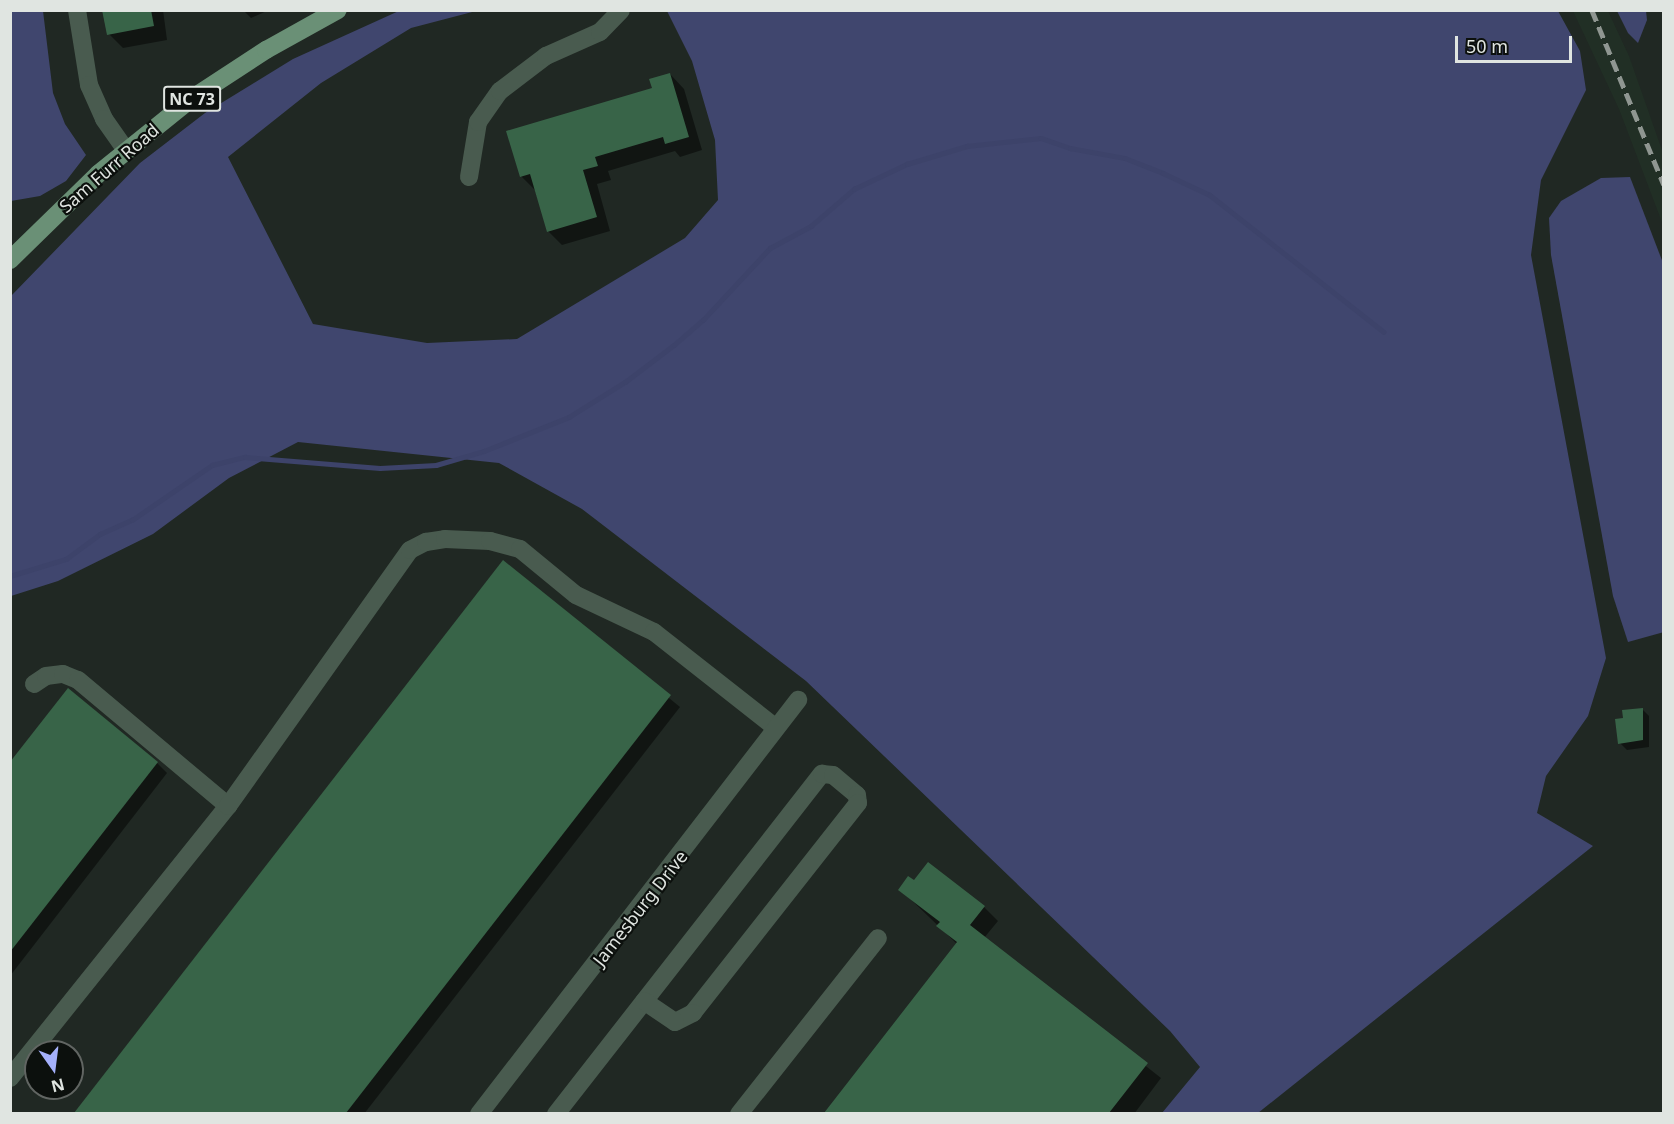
<!DOCTYPE html>
<html>
<head>
<meta charset="utf-8">
<style>
  body { margin:0 }
  #map { position:relative; width:1674px; height:1124px; overflow:hidden; background:#202823; font-family:"Noto Sans",sans-serif }
  div>[style] { position:absolute }
  .built>* { inset:0; background:#212f25 }
  .forest>* { inset:0; background:#40466e }
  .shadow>* { inset:0; background:#0007 }
  .stream>* { height:4.5px; margin:-2.25px; padding:0 2.25px; transform-origin:2.25px; border-radius:2.25px; background:#3d436a }
  .building>* { inset:0; background:#386448 }
  .minor>* { height:18px; margin:-9px; padding:0 9px; transform-origin:9px; border-radius:9px; background:#495b4f }
  .major>* { height:18px; margin:-9px; padding:0 9px; transform-origin:9px; border-radius:9px; background:#6a9076 }
  .rail>* { height:4.5px; margin-top:-2.25px; transform-origin:0; background:repeating-linear-gradient(90deg,#8f9691 0 12px,transparent 0 18px) }
  span { translate:-50% -50%; white-space:nowrap; text-align:center; line-height:1.15; -webkit-text-stroke:4.5px #0c100d; paint-order:stroke }
  .shield-label span { padding:2px 4px; background:#0c100d; border:2px solid; border-radius:4px; -webkit-text-stroke-width:0 }
  .shield-label { font-size:16px; color:#e0e5e1; font-weight:700 }
  .street-label { font-size:18px; color:#e0e5e1 }
  .frame { position:absolute; inset:0; border:12px solid #e0e5e1; pointer-events:none }
  .north { position:absolute; left:24px; top:1040px; width:60px; height:60px; box-sizing:border-box; background:#0c100d; border:2px solid #616562; border-radius:50%; rotate:166deg; font-size:16px; font-weight:700; line-height:24px; text-align:center; color:#e0e5e1 }
  .north::after { content:''; display:block; margin:auto; width:21px; height:27px; background:#a5b1fc; clip-path:polygon(50% 0,100% 100%,50% 72%,0 100%) }
  .scale { position:absolute; left:1455px; top:36px; width:117px; height:27px; box-sizing:border-box; border:3px solid #e0e5e1; border-top:0; padding-left:8px; font-size:18px; line-height:21px; white-space:nowrap; color:#e0e5e1; -webkit-text-stroke:4px #0c100d; paint-order:stroke }
</style>
</head>
<body>
<div id="map">
  <div class="built">
    <div style="clip-path:polygon(1573px 11px,1608px 11px,1629px 56px,1663px 153px,1663px 225px,1619px 109px)"></div>
  </div>
  <div class="forest">
    <div style="clip-path:polygon(11px 10px,43px 11px,53px 93px,65px 124px,86px 155px,66px 181px,40px 196px,11px 201px)"></div>
    <div style="clip-path:polygon(401px 10px,476px 11px,411px 28px,321px 83px,228px 157px,313px 324px,427px 343px,517px 339px,685px 238px,718px 200px,715px 140px,692px 61px,667px 11px,1558px 11px,1580px 51px,1586px 90px,1541px 180px,1531px 255px,1606px 658px,1588px 716px,1546px 776px,1537px 813px,1593px 846px,1258px 1113px,1162px 1113px,1200px 1067px,1170px 1031px,806px 681px,582px 509px,499px 463px,298px 442px,229px 478px,153px 534px,58px 581px,11px 596px,11px 296px,140px 163px,205px 113px,293px 59px)"></div>
    <div style="clip-path:polygon(1617px 11px,1646px 11px,1647px 20px,1638px 43px,1628px 33px)"></div>
    <div style="clip-path:polygon(1630px 177px,1663px 263px,1664px 632px,1628px 642px,1613px 596px,1551px 255px,1549px 218px,1561px 201px,1601px 178px)"></div>
  </div>
  <div class="shadow">
    <div style="clip-path:polygon(104px 10px,163px 10px,167px 40px,123px 48px,109px 34px)"></div>
    <div style="clip-path:polygon(243px 10px,269px 10px,251px 18px)"></div>
    <div style="clip-path:polygon(670px 74px,684px 89px,702px 150px,680px 157px,675px 151px,608px 171px,611px 180px,597px 184px,610px 231px,562px 245px,548px 231px,535px 190px,521px 176px,653px 89px)"></div>
    <div style="clip-path:polygon(503px 562px,680px 707px,364px 1114px,76px 1114px)"></div>
    <div style="clip-path:polygon(1642px 709px,1649px 716px,1649px 747px,1627px 750px,1620px 743px,1625px 719px)"></div>
    <div style="clip-path:polygon(157px 763px,167px 773px,10px 976px,10px 765px)"></div>
    <div style="clip-path:polygon(914px 882px,984px 907px,998px 921px,984px 938px,1161px 1078px,1134px 1114px,826px 1114px,957px 944px,900px 889px)"></div>
  </div>
  <div class="stream">
    <div style="left:10px;top:576px;width:59px;rotate:-16.9deg"></div>
    <div style="left:66px;top:559px;width:42px;rotate:-36.3deg"></div>
    <div style="left:100px;top:534px;width:35px;rotate:-24deg"></div>
    <div style="left:132px;top:520px;width:97px;rotate:-34.5deg"></div>
    <div style="left:212px;top:465px;width:34px;rotate:-14deg"></div>
    <div style="left:245px;top:457px;width:135px;rotate:4.7deg"></div>
    <div style="left:380px;top:468px;width:56px;rotate:-3.1deg"></div>
    <div style="left:436px;top:465px;width:50px;rotate:-16.3deg"></div>
    <div style="left:484px;top:451px;width:92px;rotate:-21.8deg"></div>
    <div style="left:569px;top:417px;width:66px;rotate:-32deg"></div>
    <div style="left:625px;top:382px;width:61px;rotate:-37.1deg"></div>
    <div style="left:674px;top:345px;width:38px;rotate:-41deg"></div>
    <div style="left:703px;top:320px;width:98px;rotate:-47.1deg"></div>
    <div style="left:770px;top:248px;width:47px;rotate:-28.2deg"></div>
    <div style="left:811px;top:226px;width:57px;rotate:-40.7deg"></div>
    <div style="left:854px;top:189px;width:59px;rotate:-25.3deg"></div>
    <div style="left:907px;top:164px;width:63px;rotate:-16.7deg"></div>
    <div style="left:967px;top:146px;width:74px;rotate:-6.2deg"></div>
    <div style="left:1041px;top:138px;width:31px;rotate:19deg"></div>
    <div style="left:1070px;top:148px;width:56px;rotate:10.3deg"></div>
    <div style="left:1125px;top:158px;width:41px;rotate:21.5deg"></div>
    <div style="left:1163px;top:173px;width:52px;rotate:25.1deg"></div>
    <div style="left:1210px;top:195px;width:221px;rotate:38.2deg"></div>
  </div>
  <div class="building">
    <div style="clip-path:polygon(102px 10px,151px 10px,154px 26px,107px 35px)"></div>
    <div style="clip-path:polygon(670px 73px,689px 137px,665px 144px,663px 137px,595px 157px,598px 166px,583px 170px,597px 217px,547px 232px,530px 174px,520px 177px,506px 131px,652px 88px,649px 79px)"></div>
    <div style="clip-path:polygon(503px 560px,671px 695px,346px 1113px,74px 1113px)"></div>
    <div style="clip-path:polygon(68px 688px,158px 762px,10px 952px,10px 762px)"></div>
    <div style="clip-path:polygon(1643px 708px,1643px 740px,1618px 744px,1615px 719px,1623px 718px,1622px 710px)"></div>
    <div style="clip-path:polygon(928px 862px,985px 906px,970px 925px,1148px 1063px,1109px 1113px,824px 1113px,957px 942px,936px 926px,940px 922px,898px 890px,908px 876px,914px 880px)"></div>
  </div>
  <div class="minor">
    <div style="left:77px;top:10px;width:76px;rotate:80.9deg"></div>
    <div style="left:89px;top:85px;width:37px;rotate:66deg"></div>
    <div style="left:104px;top:119px;width:39px;rotate:55deg"></div>
    <div style="left:469px;top:177px;width:56px;rotate:-80.7deg"></div>
    <div style="left:478px;top:122px;width:38px;rotate:-55deg"></div>
    <div style="left:500px;top:91px;width:58px;rotate:-37.3deg"></div>
    <div style="left:546px;top:56px;width:59px;rotate:-24deg"></div>
    <div style="left:600px;top:32px;width:30px;rotate:-46deg"></div>
    <div style="left:34px;top:684px;width:14px;rotate:-34deg"></div>
    <div style="left:46px;top:676px;width:17px;rotate:-7deg"></div>
    <div style="left:63px;top:674px;width:16px;rotate:22deg"></div>
    <div style="left:78px;top:680px;width:196px;rotate:40deg"></div>
    <div style="left:10px;top:1078px;width:349px;rotate:-51.3deg"></div>
    <div style="left:228px;top:806px;width:314px;rotate:-54.6deg"></div>
    <div style="left:410px;top:550px;width:18px;rotate:-27deg"></div>
    <div style="left:426px;top:542px;width:19px;rotate:-9deg"></div>
    <div style="left:445px;top:539px;width:45px;rotate:2.5deg"></div>
    <div style="left:490px;top:541px;width:31px;rotate:15deg"></div>
    <div style="left:520px;top:549px;width:72px;rotate:39.4deg"></div>
    <div style="left:576px;top:595px;width:86px;rotate:25.4deg"></div>
    <div style="left:654px;top:632px;width:155px;rotate:38.2deg"></div>
    <div style="left:479px;top:1114px;width:523px;rotate:-52.38deg"></div>
    <div style="left:556px;top:1114px;width:432px;rotate:-52deg"></div>
    <div style="left:822px;top:774px;width:11px;rotate:5deg"></div>
    <div style="left:833px;top:775px;width:31px;rotate:40deg"></div>
    <div style="left:857px;top:795px;width:8px;rotate:83deg"></div>
    <div style="left:858px;top:803px;width:267px;rotate:128.2deg"></div>
    <div style="left:693px;top:1013px;width:20px;rotate:153deg"></div>
    <div style="left:675px;top:1022px;width:37px;rotate:-146deg"></div>
    <div style="left:739px;top:1114px;width:224px;rotate:-51.7deg"></div>
  </div>
  <div class="major">
    <div style="left:10px;top:260px;width:123px;rotate:-44.3deg"></div>
    <div style="left:98px;top:174px;width:119px;rotate:-38.9deg"></div>
    <div style="left:191px;top:99px;width:90px;rotate:-33.2deg"></div>
    <div style="left:266px;top:50px;width:82px;rotate:-29.1deg"></div>
  </div>
  <div class="rail">
    <div style="left:1592px;top:10px;width:189px;rotate:67.6deg"></div>
  </div>
  <div class="shield-label">
    <span style="left:192px;top:99px">NC 73</span>
  </div>
  <div class="street-label">
    <span style="left:109px;top:168px;rotate:-41deg">Sam Furr Road</span>
    <span style="left:640px;top:908px;rotate:-52deg">Jamesburg Drive</span>
  </div>
  <div class="frame"></div>
  <div class="north">N</div>
  <div class="scale">50 m</div>
</div>
</body>
</html>
